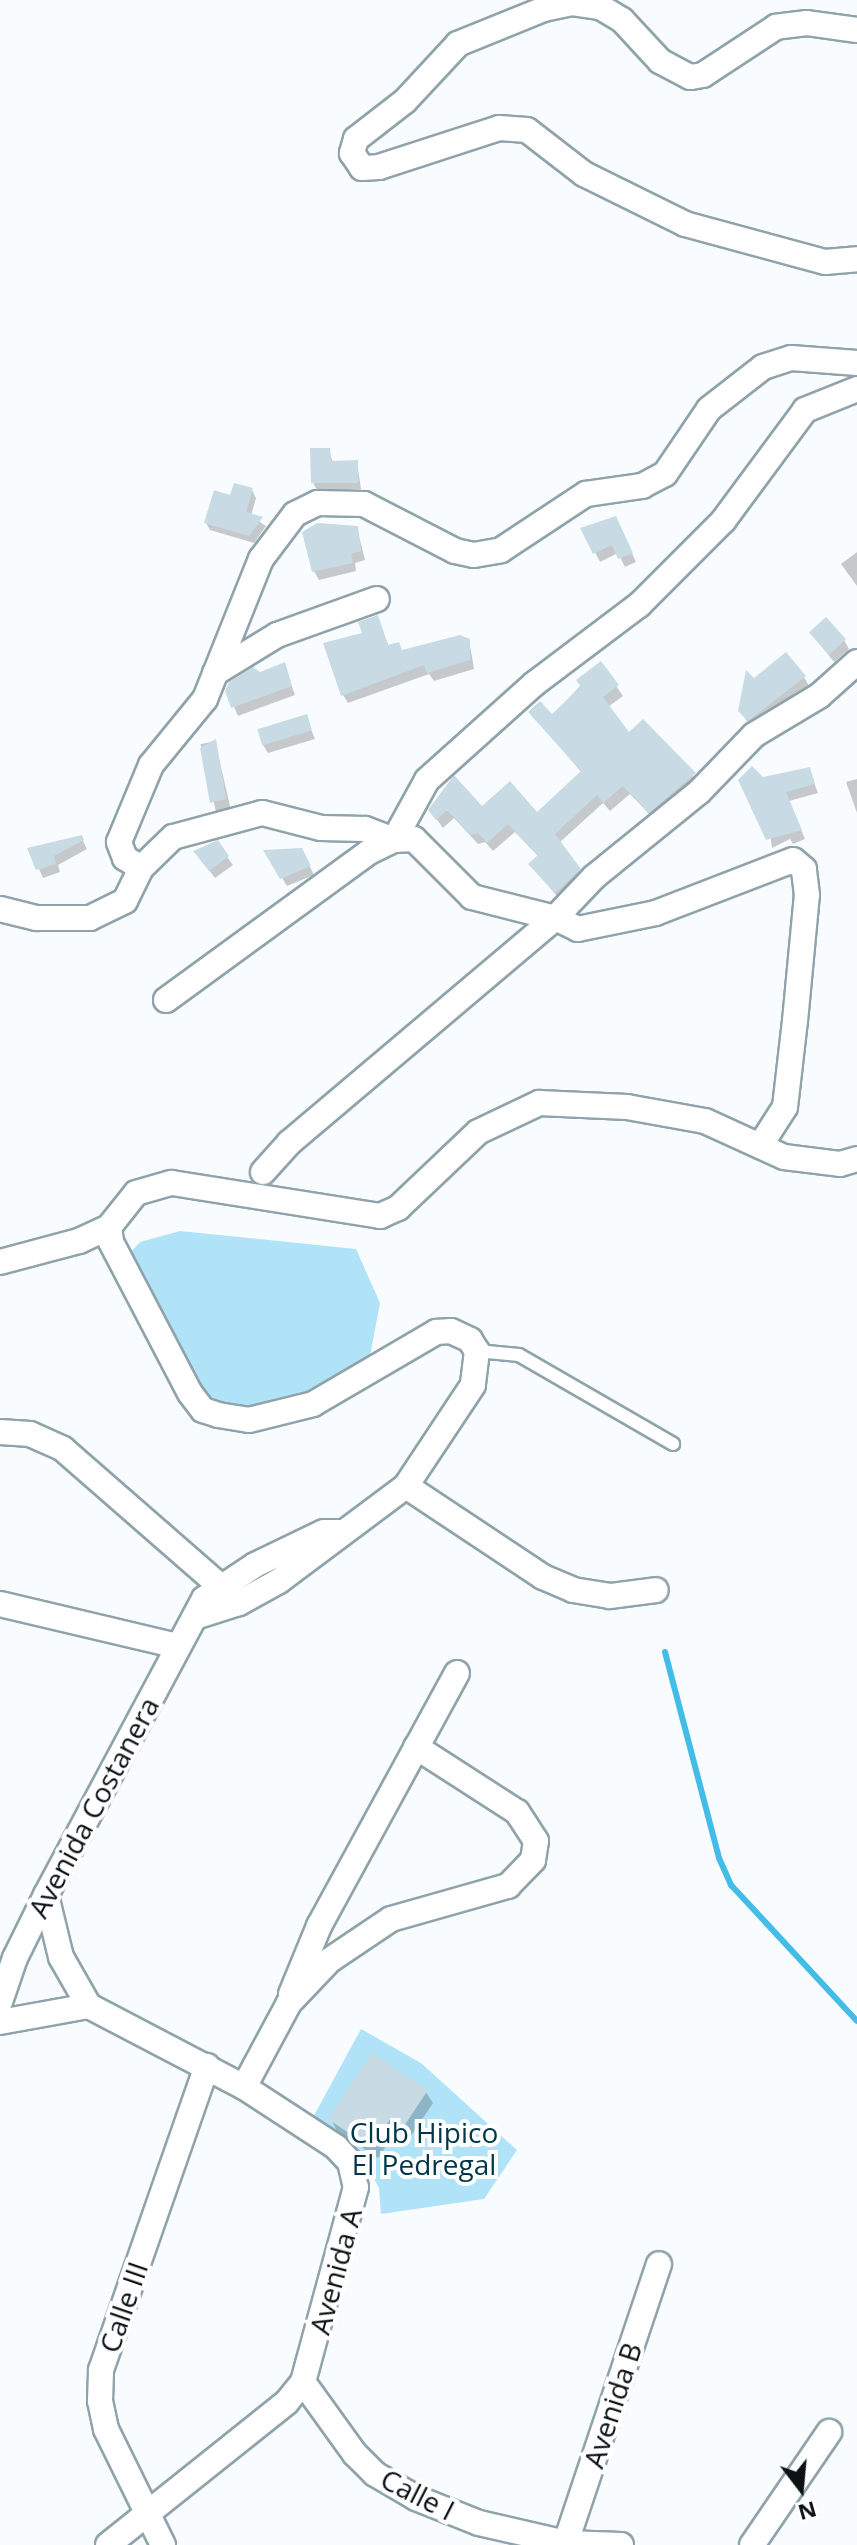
<!DOCTYPE html>
<html>
<head>
<meta charset="utf-8">
<style>
  body { margin:0 }
  #map { position:relative; width:857px; height:2545px; overflow:hidden; background:#f8fcfe; font-family:"Open Sans",sans-serif }
  div>[style] { position:absolute }
  .green>* { inset:0; background:#b1e3f8 }
  .shadow>* { inset:0; background:#0003; transform-origin:0 0 }
  .stream>* { height:6px; margin:-3px; padding:0 3px; transform-origin:3px; border-radius:3px; background:#43bce8 }
  .building>* { inset:0; background:#c8dbe4; transform-origin:0 0 }
  .roads { filter:drop-shadow(2px 0 #90a3ab) drop-shadow(-2px 0 #90a3ab) drop-shadow(0 2px #90a3ab) drop-shadow(0 -2px #90a3ab) }
  .service>* { height:12px; margin:-6px; padding:0 6px; transform-origin:6px; border-radius:6px; background:#fff }
  .minor>* { height:24px; margin:-12px; padding:0 12px; transform-origin:12px; border-radius:12px; background:#fff }
  span { translate:-50% -50%; white-space:nowrap; text-align:center; line-height:1.15; -webkit-text-stroke:8px #fff; paint-order:stroke }
  .street-label { font-size:28px; color:#0b1114 }
  .park-label { font-size:28px; color:#003647 }
  .north { position:absolute; left:761px; top:2449px; width:80px; height:80px; -webkit-text-stroke:6px #fff; paint-order:stroke; rotate:164deg; font-size:22px; font-weight:700; line-height:32px; text-align:center; color:#0b1114 }
  .north::after { content:''; display:block; margin:auto; width:28px; height:36px; background:#0b1114; clip-path:polygon(50% 0,100% 100%,50% 72%,0 100%) }
</style>
</head>
<body>
<div id="map">
  <div class="green">
    <div style="clip-path:polygon(180px 1231px,356px 1249px,380px 1303px,367px 1372px,314px 1405px,214px 1420px,127px 1256px,140px 1242px)"></div>
    <div style="clip-path:polygon(361px 2029px,421px 2063px,517px 2150px,484px 2199px,381px 2214px,379px 2188px,362px 2156px,311px 2121px)"></div>
  </div>
  <div class="shadow">
    <div style="clip-path:polygon(329px 450px,333px 463px,357px 462px,361px 489px,317px 490px,313px 483px)"></div>
    <div style="clip-path:polygon(252px 490px,256px 498px,251px 516px,266px 526px,254px 543px,210px 530px,206px 523px)"></div>
    <div style="clip-path:polygon(357px 528px,365px 560px,355px 563px,356px 571px,319px 580px,314px 571px)"></div>
    <div style="clip-path:polygon(620px 528px,636px 562px,625px 567px,618px 553px,600px 562px,583px 529px)"></div>
    <div style="clip-path:polygon(857px 552px,857px 586px,841px 564px)"></div>
    <div style="clip-path:polygon(377px 617px,389px 647px,402px 652px,469px 640px,474px 669px,434px 681px,429px 674px,348px 703px,343px 695px,364px 635px)"></div>
    <div style="clip-path:polygon(811px 633px,844px 640px,849px 649px,834px 662px)"></div>
    <div style="clip-path:polygon(601px 664px,623px 696px,608px 707px,629px 735px,643px 722px,700px 784px,656px 821px,630px 794px,610px 811px,603px 803px,559px 843px,585px 880px,561px 901px,530px 864px,539px 857px,515px 832px,493px 851px,485px 842px,478px 844px,454px 818px,443px 828px,430px 810px,536px 815px,582px 773px,531px 713px,551px 717px)"></div>
    <div style="clip-path:polygon(284px 665px,295px 695px,238px 716px,227px 691px)"></div>
    <div style="clip-path:polygon(804px 677px,809px 686px,754px 729px,746px 720px,740px 711px,754px 681px)"></div>
    <div style="clip-path:polygon(306px 717px,315px 739px,268px 753px,263px 745px)"></div>
    <div style="left:215px;top:741px;width:69px;height:15px;rotate:77deg"></div>
    <div style="clip-path:polygon(809px 770px,818px 793px,789px 801px,805px 839px,793px 844px,790px 839px,772px 848px,762px 779px)"></div>
    <div style="clip-path:polygon(857px 779px,857px 813px,846px 782px)"></div>
    <div style="clip-path:polygon(81px 837px,87px 849px,58px 865px,60px 872px,43px 878px,30px 849px)"></div>
    <div style="clip-path:polygon(217px 843px,233px 865px,215px 878px,201px 860px)"></div>
    <div style="clip-path:polygon(266px 852px,306px 859px,314px 875px,287px 886px)"></div>
    <div style="clip-path:polygon(426px 2092px,433px 2103px,411px 2136px,398px 2128px,378px 2158px,337px 2131px,331px 2119px)"></div>
  </div>
  <div class="stream">
    <div style="left:665px;top:1652px;width:213px;rotate:75.3deg"></div>
    <div style="left:719px;top:1858px;width:30px;rotate:66deg"></div>
    <div style="left:731px;top:1885px;width:185px;rotate:47.2deg"></div>
  </div>
  <div class="building">
    <div style="clip-path:polygon(310px 448px,330px 448px,331px 461px,358px 460px,358px 483px,311px 483px)"></div>
    <div style="clip-path:polygon(234px 483px,253px 488px,246px 512px,263px 517px,249px 536px,204px 523px,214px 490px,230px 495px)"></div>
    <div style="clip-path:polygon(616px 516px,633px 553px,618px 559px,612px 545px,593px 554px,580px 528px)"></div>
    <div style="clip-path:polygon(317px 523px,358px 526px,361px 551px,351px 554px,353px 563px,312px 572px,302px 532px)"></div>
    <div style="clip-path:polygon(378px 615px,388px 645px,399px 642px,402px 650px,460px 635px,470px 639px,470px 660px,427px 673px,424px 665px,341px 696px,323px 643px,362px 633px,358px 622px)"></div>
    <div style="left:826px;top:617px;width:30px;height:23px;rotate:48deg"></div>
    <div style="clip-path:polygon(786px 652px,806px 676px,748px 721px,738px 711px,746px 670px,754px 678px)"></div>
    <div style="clip-path:polygon(601px 661px,619px 685px,603px 697px,629px 732px,643px 719px,696px 773px,649px 813px,623px 786px,603px 803px,597px 795px,555px 834px,581px 869px,555px 893px,528px 864px,538px 855px,508px 824px,487px 843px,478px 833px,471px 835px,447px 810px,436px 820px,428px 810px,454px 775px,482px 806px,510px 781px,537px 812px,581px 771px,528px 712px,540px 701px,552px 714px,581px 687px,576px 680px)"></div>
    <div style="clip-path:polygon(285px 662px,292px 686px,231px 708px,225px 691px,229px 682px,253px 667px,260px 672px)"></div>
    <div style="left:307px;top:714px;width:17px;height:52px;rotate:73deg"></div>
    <div style="clip-path:polygon(216px 739px,226px 799px,210px 803px,200px 748px)"></div>
    <div style="clip-path:polygon(752px 766px,763px 777px,810px 767px,815px 784px,786px 792px,802px 830px,766px 840px,738px 780px)"></div>
    <div style="clip-path:polygon(82px 835px,84px 840px,54px 856px,56px 864px,36px 870px,27px 848px)"></div>
    <div style="clip-path:polygon(218px 840px,229px 856px,209px 871px,193px 851px)"></div>
    <div style="clip-path:polygon(302px 848px,311px 866px,280px 879px,263px 850px)"></div>
    <div style="clip-path:polygon(372px 2053px,428px 2090px,404px 2126px,391px 2118px,371px 2148px,328px 2119px)"></div>
  </div>
  <div class="roads">
    <div class="service">
      <div style="left:477px;top:1351px;width:42px;rotate:5.4deg"></div>
      <div style="left:519px;top:1355px;width:178px;rotate:30deg"></div>
    </div>
    <div class="minor">
      <div style="left:857px;top:30px;width:50px;rotate:-172deg"></div>
      <div style="left:807px;top:23px;width:31px;rotate:173deg"></div>
      <div style="left:776px;top:27px;width:87px;rotate:146.7deg"></div>
      <div style="left:703px;top:75px;width:13px;rotate:171deg"></div>
      <div style="left:690px;top:77px;width:34px;rotate:-152deg"></div>
      <div style="left:660px;top:61px;width:56px;rotate:-132.8deg"></div>
      <div style="left:622px;top:20px;width:26px;rotate:-149deg"></div>
      <div style="left:600px;top:7px;width:28px;rotate:-172deg"></div>
      <div style="left:572px;top:3px;width:29px;rotate:168deg"></div>
      <div style="left:544px;top:9px;width:93px;rotate:157.9deg"></div>
      <div style="left:458px;top:44px;width:78px;rotate:132.9deg"></div>
      <div style="left:405px;top:101px;width:62px;rotate:142.2deg"></div>
      <div style="left:356px;top:139px;width:15px;rotate:106deg"></div>
      <div style="left:352px;top:153px;width:18px;rotate:56deg"></div>
      <div style="left:362px;top:168px;width:17px;rotate:-3deg"></div>
      <div style="left:379px;top:167px;width:126px;rotate:-18deg"></div>
      <div style="left:499px;top:128px;width:28px;rotate:4deg"></div>
      <div style="left:527px;top:130px;width:72px;rotate:37.7deg"></div>
      <div style="left:584px;top:174px;width:113px;rotate:26.3deg"></div>
      <div style="left:685px;top:224px;width:145px;rotate:15.2deg"></div>
      <div style="left:825px;top:262px;width:32px;rotate:-5deg"></div>
      <div style="left:215px;top:673px;width:73px;rotate:-31.5deg"></div>
      <div style="left:277px;top:635px;width:106px;rotate:-19.8deg"></div>
      <div style="left:0;top:909px;width:38px;rotate:14deg"></div>
      <div style="left:37px;top:918px;width:53px"></div>
      <div style="left:90px;top:918px;width:39px;rotate:-26deg"></div>
      <div style="left:125px;top:901px;width:37px;rotate:-64deg"></div>
      <div style="left:166px;top:1000px;width:251px;rotate:-36.1deg"></div>
      <div style="left:369px;top:852px;width:28px;rotate:-26deg"></div>
      <div style="left:394px;top:840px;width:68px;rotate:-61.2deg"></div>
      <div style="left:427px;top:780px;width:144px;rotate:-41.9deg"></div>
      <div style="left:534px;top:684px;width:131px;rotate:-37deg"></div>
      <div style="left:639px;top:605px;width:119px;rotate:-45deg"></div>
      <div style="left:723px;top:521px;width:138px;rotate:-53.5deg"></div>
      <div style="left:805px;top:410px;width:56px;rotate:-22deg"></div>
      <div style="left:760px;top:1146px;width:46px;rotate:-57.3deg"></div>
      <div style="left:785px;top:1107px;width:87px;rotate:-83.4deg"></div>
      <div style="left:795px;top:1021px;width:127px;rotate:-84.6deg"></div>
      <div style="left:807px;top:895px;width:26px;rotate:-97deg"></div>
      <div style="left:804px;top:869px;width:14px;rotate:-141deg"></div>
      <div style="left:793px;top:860px;width:147px;rotate:158.9deg"></div>
      <div style="left:656px;top:913px;width:80px;rotate:168.4deg"></div>
      <div style="left:578px;top:929px;width:25px;rotate:-154deg"></div>
      <div style="left:555px;top:918px;width:86px;rotate:-165.8deg"></div>
      <div style="left:472px;top:897px;width:82px;rotate:-135deg"></div>
      <div style="left:414px;top:839px;width:20px;rotate:177deg"></div>
      <div style="left:394px;top:840px;width:31px;rotate:-159deg"></div>
      <div style="left:365px;top:829px;width:44px;rotate:-178.7deg"></div>
      <div style="left:321px;top:828px;width:61px;rotate:-165.7deg"></div>
      <div style="left:262px;top:813px;width:92px;rotate:164.9deg"></div>
      <div style="left:173px;top:837px;width:45px;rotate:135.9deg"></div>
      <div style="left:141px;top:868px;width:19px;rotate:-148deg"></div>
      <div style="left:125px;top:858px;width:17px;rotate:-111deg"></div>
      <div style="left:119px;top:842px;width:83px;rotate:-67.4deg"></div>
      <div style="left:151px;top:765px;width:85px;rotate:-50.7deg"></div>
      <div style="left:205px;top:699px;width:151px;rotate:-68.2deg"></div>
      <div style="left:261px;top:559px;width:56px;rotate:-52.9deg"></div>
      <div style="left:295px;top:514px;width:25px;rotate:-26deg"></div>
      <div style="left:318px;top:503px;width:46px;rotate:1.2deg"></div>
      <div style="left:364px;top:504px;width:102px;rotate:27.3deg"></div>
      <div style="left:455px;top:551px;width:19px;rotate:12deg"></div>
      <div style="left:474px;top:555px;width:27px;rotate:-10deg"></div>
      <div style="left:501px;top:550px;width:102px;rotate:-33.4deg"></div>
      <div style="left:586px;top:494px;width:57px;rotate:-8.1deg"></div>
      <div style="left:642px;top:486px;width:26px;rotate:-28deg"></div>
      <div style="left:665px;top:474px;width:78px;rotate:-55.9deg"></div>
      <div style="left:709px;top:409px;width:68px;rotate:-37.9deg"></div>
      <div style="left:763px;top:367px;width:29px;rotate:-18deg"></div>
      <div style="left:791px;top:358px;width:66px;rotate:4.3deg"></div>
      <div style="left:263px;top:1172px;width:39px;rotate:-48deg"></div>
      <div style="left:289px;top:1143px;width:348px;rotate:-40.2deg"></div>
      <div style="left:555px;top:918px;width:57px;rotate:-46.4deg"></div>
      <div style="left:594px;top:877px;width:135px;rotate:-39deg"></div>
      <div style="left:699px;top:792px;width:79px;rotate:-46deg"></div>
      <div style="left:754px;top:735px;width:76px;rotate:-31deg"></div>
      <div style="left:819px;top:696px;width:51px;rotate:-41.8deg"></div>
      <div style="left:109px;top:1227px;width:15px;rotate:82deg"></div>
      <div style="left:111px;top:1242px;width:170px;rotate:62.4deg"></div>
      <div style="left:190px;top:1393px;width:21px;rotate:53deg"></div>
      <div style="left:203px;top:1410px;width:16px;rotate:18deg"></div>
      <div style="left:218px;top:1415px;width:31px;rotate:9deg"></div>
      <div style="left:249px;top:1420px;width:66px;rotate:-14deg"></div>
      <div style="left:313px;top:1404px;width:143px;rotate:-30.3deg"></div>
      <div style="left:436px;top:1332px;width:15px;rotate:-4deg"></div>
      <div style="left:451px;top:1331px;width:21px;rotate:25deg"></div>
      <div style="left:470px;top:1340px;width:13px;rotate:58deg"></div>
      <div style="left:477px;top:1351px;width:34px;rotate:97deg"></div>
      <div style="left:473px;top:1385px;width:121px;rotate:123.6deg"></div>
      <div style="left:406px;top:1486px;width:159px;rotate:143.2deg"></div>
      <div style="left:279px;top:1581px;width:46px;rotate:151.2deg"></div>
      <div style="left:239px;top:1603px;width:46px;rotate:162.3deg"></div>
      <div style="left:0;top:1262px;width:82px;rotate:-14.9deg"></div>
      <div style="left:79px;top:1241px;width:33px;rotate:-25deg"></div>
      <div style="left:109px;top:1227px;width:43px;rotate:-51.5deg"></div>
      <div style="left:136px;top:1193px;width:37px;rotate:-16deg"></div>
      <div style="left:172px;top:1183px;width:211px;rotate:9deg"></div>
      <div style="left:380px;top:1216px;width:20px;rotate:-24deg"></div>
      <div style="left:398px;top:1208px;width:110px;rotate:-43.5deg"></div>
      <div style="left:478px;top:1132px;width:68px;rotate:-25.4deg"></div>
      <div style="left:539px;top:1103px;width:88px;rotate:2.6deg"></div>
      <div style="left:627px;top:1107px;width:79px;rotate:10.2deg"></div>
      <div style="left:705px;top:1121px;width:87px;rotate:24.5deg"></div>
      <div style="left:784px;top:1157px;width:56px;rotate:7.1deg"></div>
      <div style="left:840px;top:1164px;width:18px;rotate:-16deg"></div>
      <div style="left:0;top:1432px;width:30px;rotate:4deg"></div>
      <div style="left:30px;top:1434px;width:36px;rotate:24deg"></div>
      <div style="left:63px;top:1449px;width:208px;rotate:41.1deg"></div>
      <div style="left:406px;top:1486px;width:164px;rotate:33.6deg"></div>
      <div style="left:543px;top:1577px;width:33px;rotate:23deg"></div>
      <div style="left:573px;top:1590px;width:37px;rotate:9deg"></div>
      <div style="left:610px;top:1596px;width:46px;rotate:-7.4deg"></div>
      <div style="left:0;top:1604px;width:183px;rotate:13.3deg"></div>
      <div style="left:46px;top:1895px;width:64px;rotate:76.4deg"></div>
      <div style="left:61px;top:1957px;width:56px;rotate:60.3deg"></div>
      <div style="left:89px;top:2006px;width:175px;rotate:27.6deg"></div>
      <div style="left:244px;top:2087px;width:110px;rotate:33.1deg"></div>
      <div style="left:336px;top:2147px;width:21px;rotate:47deg"></div>
      <div style="left:350px;top:2162px;width:26px;rotate:77deg"></div>
      <div style="left:356px;top:2187px;width:202px;rotate:105.2deg"></div>
      <div style="left:303px;top:2382px;width:26px;rotate:129deg"></div>
      <div style="left:287px;top:2402px;width:229px;rotate:141.4deg"></div>
      <div style="left:291px;top:1994px;width:74px;rotate:-67.6deg"></div>
      <div style="left:319px;top:1926px;width:288px;rotate:-61.4deg"></div>
      <div style="left:0;top:2002px;width:46px;rotate:-71.2deg"></div>
      <div style="left:15px;top:1958px;width:70px;rotate:-63.8deg"></div>
      <div style="left:46px;top:1895px;width:336px;rotate:-61.9deg"></div>
      <div style="left:204px;top:1599px;width:61px;rotate:-33.7deg"></div>
      <div style="left:255px;top:1565px;width:76px;rotate:-25.6deg"></div>
      <div style="left:324px;top:1532px;width:17px"></div>
      <div style="left:0;top:2022px;width:90px;rotate:-10.2deg"></div>
      <div style="left:244px;top:2087px;width:95px;rotate:-61.8deg"></div>
      <div style="left:289px;top:2003px;width:59px;rotate:-46.4deg"></div>
      <div style="left:330px;top:1960px;width:73px;rotate:-33.9deg"></div>
      <div style="left:391px;top:1919px;width:122px;rotate:-15.8deg"></div>
      <div style="left:508px;top:1886px;width:36px;rotate:-46deg"></div>
      <div style="left:533px;top:1860px;width:19px;rotate:-81deg"></div>
      <div style="left:536px;top:1841px;width:35px;rotate:-123deg"></div>
      <div style="left:517px;top:1812px;width:120px;rotate:-147.2deg"></div>
      <div style="left:303px;top:2382px;width:89px;rotate:54.2deg"></div>
      <div style="left:355px;top:2454px;width:28px;rotate:45deg"></div>
      <div style="left:375px;top:2474px;width:48px;rotate:30.3deg"></div>
      <div style="left:416px;top:2498px;width:68px;rotate:21.6deg"></div>
      <div style="left:479px;top:2523px;width:89px;rotate:12.9deg"></div>
      <div style="left:566px;top:2543px;width:55px;rotate:2.1deg"></div>
      <div style="left:163px;top:2545px;width:129px;rotate:-116.2deg"></div>
      <div style="left:106px;top:2429px;width:29px;rotate:-102deg"></div>
      <div style="left:100px;top:2401px;width:31px;rotate:-88deg"></div>
      <div style="left:101px;top:2370px;width:322px;rotate:-70.8deg"></div>
      <div style="left:565px;top:2545px;width:296px;rotate:-71.5deg"></div>
      <div style="left:752px;top:2545px;width:137px;rotate:-55.7deg"></div>
    </div>
  </div>
  <div class="street-label">
    <span style="left:93px;top:1807px;rotate:-62deg">Avenida Costanera</span>
    <span style="left:335px;top:2271px;rotate:-75deg">Avenida A</span>
    <span style="left:123px;top:2307px;rotate:-71deg">Calle III</span>
    <span style="left:612px;top:2405px;rotate:-72deg">Avenida B</span>
    <span style="left:418px;top:2494px;rotate:27deg">Calle I</span>
  </div>
  <div class="park-label">
    <span style="left:424px;top:2148px">Club Hipico<br>El Pedregal</span>
  </div>
  <div class="north">N</div>
</div>
</body>
</html>
